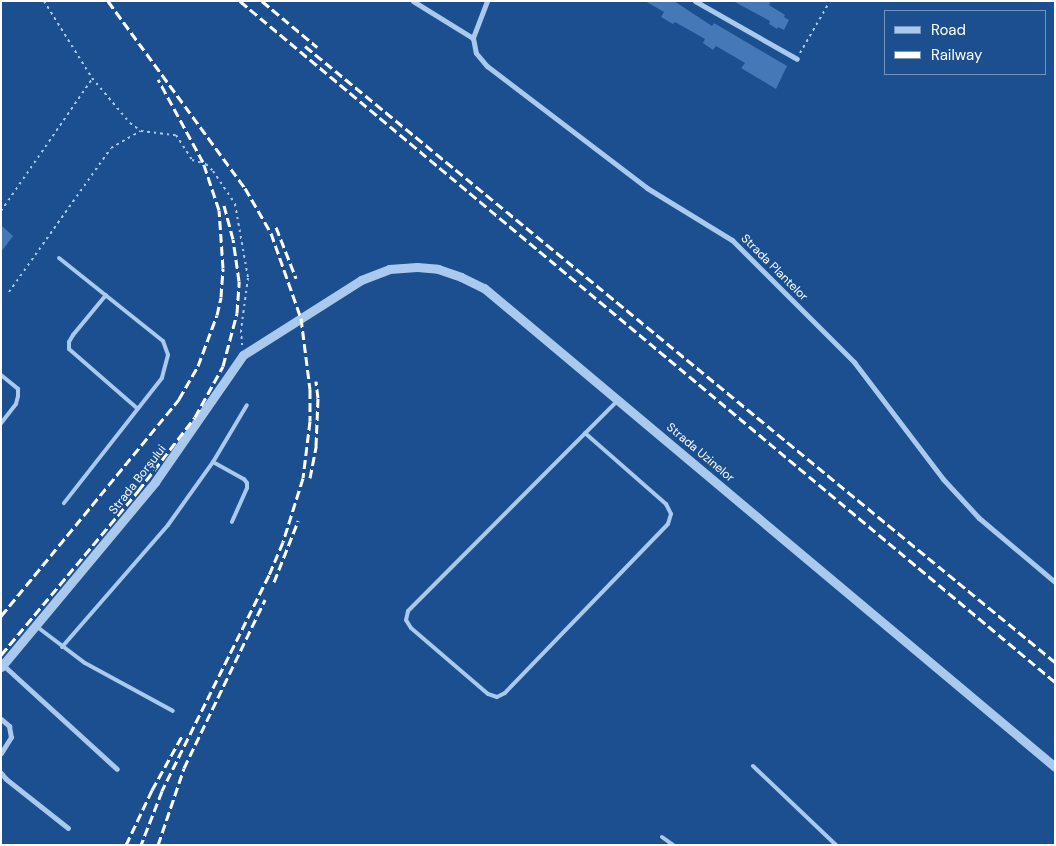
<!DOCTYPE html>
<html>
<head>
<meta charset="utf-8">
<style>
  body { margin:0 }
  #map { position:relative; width:1056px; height:846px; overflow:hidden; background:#1b4f8f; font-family:"DM Sans",sans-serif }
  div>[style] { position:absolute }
  .building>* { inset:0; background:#4478b7 }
  .path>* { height:2px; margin-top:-1px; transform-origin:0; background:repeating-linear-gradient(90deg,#a9c9ee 0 2.5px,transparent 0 6.5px) }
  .service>* { height:4px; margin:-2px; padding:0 2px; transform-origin:2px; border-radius:2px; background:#a9c9ee }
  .minor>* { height:5px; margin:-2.5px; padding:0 2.5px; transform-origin:2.5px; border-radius:2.5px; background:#a9c9ee }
  .tertiary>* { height:9px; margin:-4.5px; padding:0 4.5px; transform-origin:4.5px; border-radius:4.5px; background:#a9c9ee }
  .rail>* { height:3px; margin-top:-1.5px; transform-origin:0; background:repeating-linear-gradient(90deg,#fff 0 9px,transparent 0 13px) }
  span { translate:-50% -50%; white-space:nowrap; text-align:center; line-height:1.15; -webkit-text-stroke:4px #1b4f8f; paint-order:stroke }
  .street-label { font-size:12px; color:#fff }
  .frame { position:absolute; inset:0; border:2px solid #fff; pointer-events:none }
  .legend { position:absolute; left:884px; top:10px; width:162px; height:65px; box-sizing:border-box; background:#1b4f8f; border:1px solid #7695bc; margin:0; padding:6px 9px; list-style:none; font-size:15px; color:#fff }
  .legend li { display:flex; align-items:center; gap:10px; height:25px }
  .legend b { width:25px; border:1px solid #7695bc }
</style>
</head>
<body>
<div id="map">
  <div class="building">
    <div style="clip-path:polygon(645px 1px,674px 1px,712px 26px,714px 23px,787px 66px,776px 89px,741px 68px,745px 63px,716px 46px,713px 50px,703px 43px,705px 39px,675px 22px,673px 24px,661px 17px,664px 12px)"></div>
    <div style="clip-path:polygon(733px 1px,771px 1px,769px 5px,785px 15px,784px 17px,789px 20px,784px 30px,778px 27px,777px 29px,769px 24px,770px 21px)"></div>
    <div style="clip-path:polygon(1px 225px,13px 236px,1px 252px)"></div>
  </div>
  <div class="path">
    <div style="left:44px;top:1px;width:91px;rotate:58.1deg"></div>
    <div style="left:92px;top:78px;width:59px;rotate:49.8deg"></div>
    <div style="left:130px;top:123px;width:14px;rotate:36deg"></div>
    <div style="left:800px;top:53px;width:60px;rotate:-60deg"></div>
    <div style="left:1px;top:211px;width:160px;rotate:-55.4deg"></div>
    <div style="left:9px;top:292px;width:176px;rotate:-54.7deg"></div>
    <div style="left:111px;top:148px;width:34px;rotate:-30deg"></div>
    <div style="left:141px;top:131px;width:35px;rotate:7deg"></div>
    <div style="left:176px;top:135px;width:30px;rotate:57deg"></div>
    <div style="left:192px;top:160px;width:15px;rotate:16deg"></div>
    <div style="left:206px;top:164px;width:10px;rotate:45deg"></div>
    <div style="left:213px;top:171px;width:40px;rotate:56deg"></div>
    <div style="left:235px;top:204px;width:75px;rotate:80deg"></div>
    <div style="left:248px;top:278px;width:52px;rotate:97.7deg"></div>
    <div style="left:241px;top:330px;width:15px;rotate:86deg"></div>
  </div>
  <div class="service">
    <div style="left:59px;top:258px;width:133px;rotate:38.6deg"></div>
    <div style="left:163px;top:341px;width:15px;rotate:70deg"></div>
    <div style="left:168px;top:355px;width:24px;rotate:105deg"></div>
    <div style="left:162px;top:378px;width:159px;rotate:128.1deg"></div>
    <div style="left:106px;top:295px;width:52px;rotate:129.5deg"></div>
    <div style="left:73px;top:335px;width:8px;rotate:120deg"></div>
    <div style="left:69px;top:342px;width:7px;rotate:90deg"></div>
    <div style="left:69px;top:349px;width:91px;rotate:41deg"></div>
    <div style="left:1px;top:375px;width:22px;rotate:39deg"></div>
    <div style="left:18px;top:389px;width:7px;rotate:90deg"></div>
    <div style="left:18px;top:396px;width:8px;rotate:104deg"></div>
    <div style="left:16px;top:404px;width:24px;rotate:128deg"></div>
    <div style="left:585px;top:433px;width:108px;rotate:41.2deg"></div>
    <div style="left:666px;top:504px;width:11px;rotate:63deg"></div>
    <div style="left:671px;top:514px;width:10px;rotate:107deg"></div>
    <div style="left:668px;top:524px;width:235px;rotate:134deg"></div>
    <div style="left:505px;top:693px;width:9px;rotate:153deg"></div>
    <div style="left:497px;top:697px;width:9px;rotate:-162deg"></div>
    <div style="left:488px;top:694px;width:101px;rotate:-139.4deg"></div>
    <div style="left:411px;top:628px;width:9px;rotate:-122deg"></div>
    <div style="left:406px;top:620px;width:9px;rotate:-77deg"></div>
    <div style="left:408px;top:611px;width:298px;rotate:-45.1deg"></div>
    <div style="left:213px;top:462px;width:35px;rotate:29deg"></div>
    <div style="left:244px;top:479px;width:5px;rotate:53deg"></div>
    <div style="left:247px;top:483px;width:5px;rotate:90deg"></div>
    <div style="left:247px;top:488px;width:37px;rotate:114deg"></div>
    <div style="left:36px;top:626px;width:61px;rotate:37.1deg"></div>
    <div style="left:85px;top:663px;width:100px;rotate:28.6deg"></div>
    <div style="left:62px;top:647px;width:162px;rotate:-49deg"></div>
    <div style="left:168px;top:525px;width:77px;rotate:-54.5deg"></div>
    <div style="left:213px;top:462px;width:66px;rotate:-59.2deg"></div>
    <div style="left:753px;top:766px;width:115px;rotate:43.6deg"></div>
    <div style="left:662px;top:837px;width:14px;rotate:36deg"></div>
  </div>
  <div class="minor">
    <div style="left:413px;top:1px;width:70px;rotate:31.7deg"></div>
    <div style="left:487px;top:1px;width:40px;rotate:111deg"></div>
    <div style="left:473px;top:38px;width:15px;rotate:79deg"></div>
    <div style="left:476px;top:53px;width:17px;rotate:50deg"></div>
    <div style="left:487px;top:66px;width:201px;rotate:37.3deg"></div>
    <div style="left:647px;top:188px;width:100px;rotate:31.5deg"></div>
    <div style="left:732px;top:240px;width:173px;rotate:45deg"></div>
    <div style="left:854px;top:362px;width:147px;rotate:52.7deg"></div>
    <div style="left:943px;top:479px;width:53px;rotate:47.3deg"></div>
    <div style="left:979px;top:518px;width:99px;rotate:40.1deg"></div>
    <div style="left:695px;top:1px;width:117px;rotate:29.6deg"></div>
    <div style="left:3px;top:665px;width:154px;rotate:42.4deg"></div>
    <div style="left:1px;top:719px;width:11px;rotate:41deg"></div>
    <div style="left:9px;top:726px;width:11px;rotate:80deg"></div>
    <div style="left:11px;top:737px;width:19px;rotate:122deg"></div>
    <div style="left:1px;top:773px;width:8px;rotate:50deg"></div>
    <div style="left:6px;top:779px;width:79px;rotate:38.3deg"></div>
  </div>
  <div class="tertiary">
    <div style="left:1px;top:667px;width:241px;rotate:-50.2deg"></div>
    <div style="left:155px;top:482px;width:155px;rotate:-55.3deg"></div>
    <div style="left:243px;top:355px;width:140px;rotate:-32.4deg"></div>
    <div style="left:361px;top:280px;width:30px;rotate:-21deg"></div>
    <div style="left:389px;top:269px;width:28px;rotate:-4deg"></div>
    <div style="left:417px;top:267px;width:21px;rotate:5deg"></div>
    <div style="left:438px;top:269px;width:24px;rotate:19deg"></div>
    <div style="left:461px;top:277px;width:25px;rotate:26deg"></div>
    <div style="left:484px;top:288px;width:745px;rotate:39.99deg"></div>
  </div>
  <div class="rail">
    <div style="left:108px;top:1px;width:232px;rotate:53.8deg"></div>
    <div style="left:245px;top:188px;width:52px;rotate:60deg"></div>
    <div style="left:271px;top:233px;width:90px;rotate:70.6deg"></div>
    <div style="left:301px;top:318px;width:72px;rotate:82.8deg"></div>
    <div style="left:310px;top:389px;width:32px;rotate:90deg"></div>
    <div style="left:310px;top:421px;width:57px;rotate:97deg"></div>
    <div style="left:303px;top:478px;width:67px;rotate:107.4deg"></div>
    <div style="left:283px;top:542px;width:36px;rotate:113deg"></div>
    <div style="left:269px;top:575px;width:241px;rotate:116.4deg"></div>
    <div style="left:162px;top:791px;width:58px;rotate:111.3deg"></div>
    <div style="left:240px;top:1px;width:1062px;rotate:39.88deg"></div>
    <div style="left:262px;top:1px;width:72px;rotate:39.9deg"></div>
    <div style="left:305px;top:46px;width:971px;rotate:39.4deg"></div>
    <div style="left:276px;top:227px;width:55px;rotate:68.6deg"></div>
    <div style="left:310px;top:478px;width:33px;rotate:-79deg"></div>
    <div style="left:316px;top:446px;width:48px;rotate:-87.6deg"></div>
    <div style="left:318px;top:398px;width:17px;rotate:-97deg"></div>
    <div style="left:274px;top:582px;width:66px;rotate:-68.5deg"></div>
    <div style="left:1px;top:616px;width:281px;rotate:-50.6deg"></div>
    <div style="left:179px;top:399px;width:38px;rotate:-60deg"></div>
    <div style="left:198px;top:366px;width:54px;rotate:-69.6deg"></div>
    <div style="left:217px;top:315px;width:18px;rotate:-77deg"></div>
    <div style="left:221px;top:297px;width:29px;rotate:-86deg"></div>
    <div style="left:223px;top:268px;width:58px;rotate:-93.9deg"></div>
    <div style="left:219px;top:210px;width:51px;rotate:-108.4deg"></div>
    <div style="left:203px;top:162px;width:94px;rotate:-118.5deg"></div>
    <div style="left:1px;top:655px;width:214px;rotate:-50.1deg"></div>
    <div style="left:138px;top:491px;width:93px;rotate:-52.4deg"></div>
    <div style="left:195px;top:417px;width:58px;rotate:-61.2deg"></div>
    <div style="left:223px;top:366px;width:55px;rotate:-75.2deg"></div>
    <div style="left:237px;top:313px;width:32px;rotate:-86deg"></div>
    <div style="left:239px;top:281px;width:42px;rotate:-98.1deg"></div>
    <div style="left:233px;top:239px;width:35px;rotate:-105deg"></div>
    <div style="left:126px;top:845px;width:61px;rotate:-64.7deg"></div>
    <div style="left:152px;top:790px;width:62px;rotate:-60.9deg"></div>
    <div style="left:158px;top:845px;width:81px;rotate:-71.3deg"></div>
    <div style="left:184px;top:768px;width:187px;rotate:-64.3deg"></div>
  </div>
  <div class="street-label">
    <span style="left:774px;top:268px;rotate:45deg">Strada Plantelor</span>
    <span style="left:700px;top:453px;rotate:40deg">Strada Uzinelor</span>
    <span style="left:138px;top:480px;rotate:-52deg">Strada Borșului</span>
  </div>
  <div class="frame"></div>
  <ul class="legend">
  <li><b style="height:6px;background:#a9c9ee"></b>Road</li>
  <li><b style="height:6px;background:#fff"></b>Railway</li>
  </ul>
</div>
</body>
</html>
